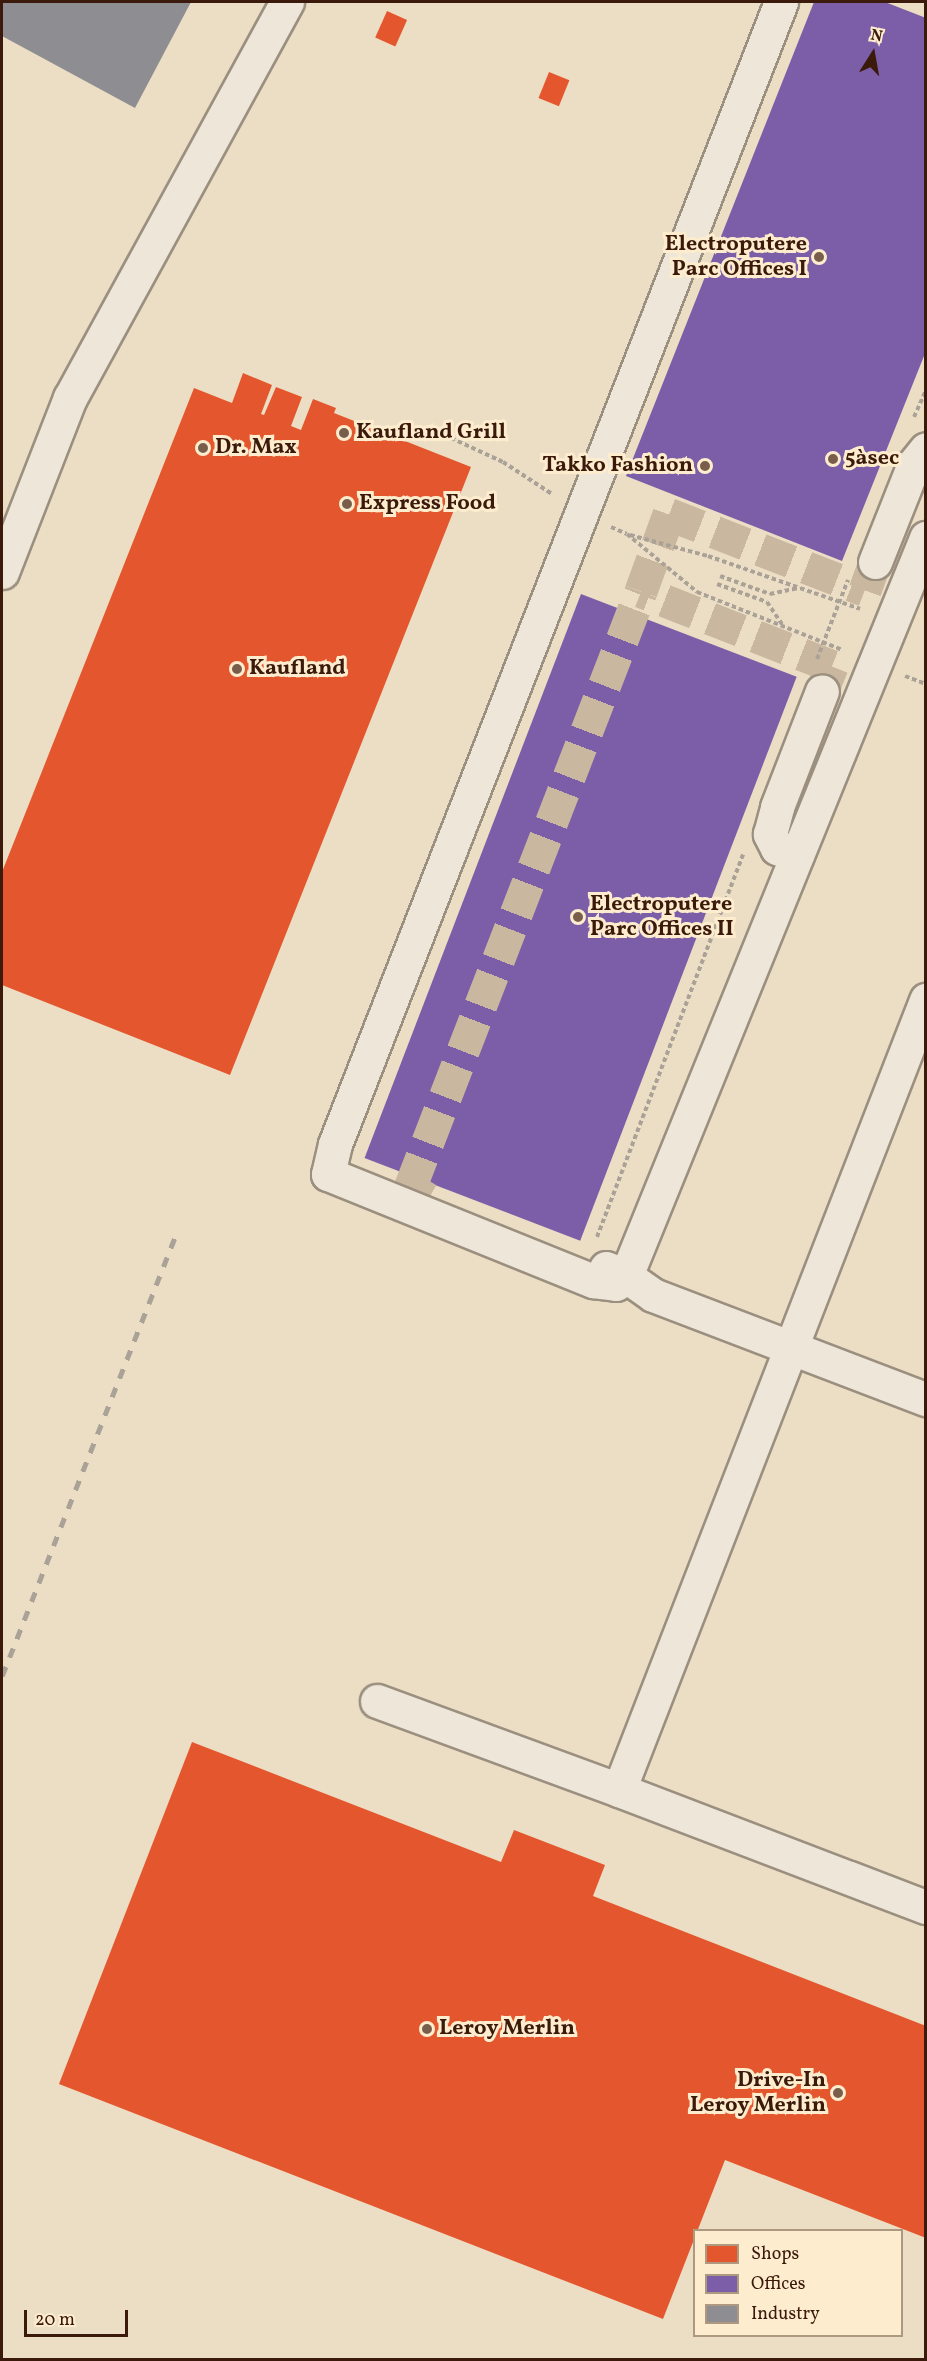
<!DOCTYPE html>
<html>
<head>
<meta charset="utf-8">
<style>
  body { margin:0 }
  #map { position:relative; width:927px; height:2361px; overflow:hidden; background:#ecdec4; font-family:Vollkorn,serif }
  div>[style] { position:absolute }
  .shops>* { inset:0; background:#e4572e; transform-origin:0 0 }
  .offices>* { inset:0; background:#7b5ea7; transform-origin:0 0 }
  .industry>* { inset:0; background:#8d8d92 }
  .minor-tunnel>* { height:33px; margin-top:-16.5px; transform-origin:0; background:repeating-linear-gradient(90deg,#c9b79f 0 33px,transparent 0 49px) }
  .path>* { height:4px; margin-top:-2px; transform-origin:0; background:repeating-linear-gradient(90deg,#aba297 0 4.5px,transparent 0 7.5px) }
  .roads { filter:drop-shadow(2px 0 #9b8f7f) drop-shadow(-2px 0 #9b8f7f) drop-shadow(0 2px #9b8f7f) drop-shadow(0 -2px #9b8f7f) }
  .minor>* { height:33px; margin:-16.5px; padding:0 16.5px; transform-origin:16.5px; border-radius:16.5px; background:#eee6d9 }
  .rail>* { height:4.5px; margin-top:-2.25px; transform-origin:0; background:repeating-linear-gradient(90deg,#aba297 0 10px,transparent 0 20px) }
  .dots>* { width:16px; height:16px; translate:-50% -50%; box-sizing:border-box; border:3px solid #fdedce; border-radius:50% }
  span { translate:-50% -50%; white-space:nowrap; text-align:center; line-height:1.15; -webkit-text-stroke:6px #fdedce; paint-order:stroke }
  .poi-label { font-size:22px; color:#3b190b; font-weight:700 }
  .right { translate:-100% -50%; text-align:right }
  .left { translate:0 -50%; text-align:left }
  .frame { position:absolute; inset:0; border:3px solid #3b190b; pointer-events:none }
  .legend { position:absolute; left:693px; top:2229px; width:210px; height:108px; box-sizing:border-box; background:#fdedce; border:2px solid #af9880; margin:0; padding:8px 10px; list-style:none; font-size:18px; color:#3b190b }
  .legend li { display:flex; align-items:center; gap:12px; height:30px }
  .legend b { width:30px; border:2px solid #af9880 }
  .north { position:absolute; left:843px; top:24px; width:60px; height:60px; -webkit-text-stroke:4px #fdedce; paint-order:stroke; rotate:11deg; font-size:16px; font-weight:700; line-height:24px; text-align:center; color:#3b190b }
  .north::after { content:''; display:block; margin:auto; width:21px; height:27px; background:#3b190b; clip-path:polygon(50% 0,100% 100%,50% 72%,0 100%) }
  .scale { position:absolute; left:24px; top:2310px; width:104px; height:27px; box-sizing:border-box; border:3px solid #3b190b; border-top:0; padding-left:8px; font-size:18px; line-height:21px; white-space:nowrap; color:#3b190b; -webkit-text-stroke:4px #fdedce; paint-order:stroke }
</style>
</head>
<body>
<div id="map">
  <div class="shops">
    <div style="left:387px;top:11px;width:22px;height:29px;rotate:24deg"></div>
    <div style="left:549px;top:72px;width:22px;height:28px;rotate:22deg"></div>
    <div style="clip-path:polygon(243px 373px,272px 385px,261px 414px,264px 415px,276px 387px,302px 397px,291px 426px,301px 430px,313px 399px,336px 408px,334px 413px,471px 467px,230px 1075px,2px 985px,2px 872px,194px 388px,232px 403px)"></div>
    <div style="clip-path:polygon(192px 1742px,501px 1862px,514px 1830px,605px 1865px,593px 1896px,926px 2026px,926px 2238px,725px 2160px,663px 2319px,59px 2084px)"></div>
  </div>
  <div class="offices">
    <div style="clip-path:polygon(814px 2px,885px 2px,926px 18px,926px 351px,842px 561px,626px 476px)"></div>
    <div style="left:581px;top:594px;width:231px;height:604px;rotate:21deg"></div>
  </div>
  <div class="industry">
    <div style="clip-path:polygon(2px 2px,191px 2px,135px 108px,2px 36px)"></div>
  </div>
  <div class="minor-tunnel">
    <div style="left:822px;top:691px;width:27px;rotate:-68deg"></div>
    <div style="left:832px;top:666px;width:205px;rotate:-158.6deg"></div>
    <div style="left:641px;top:591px;width:82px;rotate:-70deg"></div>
    <div style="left:669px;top:514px;width:210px;rotate:21.2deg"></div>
    <div style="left:865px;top:590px;width:30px;rotate:-70deg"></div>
    <div style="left:428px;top:1199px;width:21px;rotate:-149deg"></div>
    <div style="left:410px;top:1188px;width:640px;rotate:-68.85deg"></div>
  </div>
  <div class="path">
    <div style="left:914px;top:417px;width:30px;rotate:-66deg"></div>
    <div style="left:451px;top:438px;width:57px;rotate:24.8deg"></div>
    <div style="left:503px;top:462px;width:59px;rotate:33.1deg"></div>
    <div style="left:611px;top:527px;width:17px;rotate:24deg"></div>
    <div style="left:627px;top:534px;width:91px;rotate:39.6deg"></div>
    <div style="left:697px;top:592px;width:157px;rotate:21.7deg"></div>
    <div style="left:630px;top:535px;width:81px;rotate:15.1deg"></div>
    <div style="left:708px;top:556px;width:161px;rotate:19.2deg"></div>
    <div style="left:720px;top:576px;width:53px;rotate:19.8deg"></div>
    <div style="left:770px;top:594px;width:30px;rotate:-12deg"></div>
    <div style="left:717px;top:584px;width:53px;rotate:19.8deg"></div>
    <div style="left:767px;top:602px;width:27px;rotate:56deg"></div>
    <div style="left:817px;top:659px;width:85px;rotate:-68.6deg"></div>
    <div style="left:905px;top:676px;width:22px;rotate:21deg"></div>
    <div style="left:597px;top:1237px;width:410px;rotate:-69.1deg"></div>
  </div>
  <div class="roads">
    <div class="minor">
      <div style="left:781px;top:2px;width:1226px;rotate:111.33deg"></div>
      <div style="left:335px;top:1144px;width:31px;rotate:103deg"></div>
      <div style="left:328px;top:1174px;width:286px;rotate:22deg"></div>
      <div style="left:593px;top:1281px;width:23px;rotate:7deg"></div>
      <div style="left:616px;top:1284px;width:13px;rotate:-39deg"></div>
      <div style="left:626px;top:1276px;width:797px;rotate:-67.88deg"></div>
      <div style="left:875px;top:562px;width:105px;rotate:-68.3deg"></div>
      <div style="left:914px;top:464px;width:19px;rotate:-51deg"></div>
      <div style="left:2px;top:572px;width:187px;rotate:-68.7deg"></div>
      <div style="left:70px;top:398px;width:452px;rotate:-61.3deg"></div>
      <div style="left:797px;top:855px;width:21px;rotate:-161deg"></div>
      <div style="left:777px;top:848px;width:16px;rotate:-117deg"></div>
      <div style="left:770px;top:834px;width:28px;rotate:-75deg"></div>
      <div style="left:777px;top:807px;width:124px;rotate:-68.8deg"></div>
      <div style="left:606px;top:1268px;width:22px;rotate:22deg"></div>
      <div style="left:626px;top:1276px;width:33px;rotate:35deg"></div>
      <div style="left:653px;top:1295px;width:292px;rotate:20.9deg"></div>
      <div style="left:377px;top:1701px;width:258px;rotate:20.2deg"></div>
      <div style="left:619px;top:1790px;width:848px;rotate:-68.76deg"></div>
      <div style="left:619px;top:1790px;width:329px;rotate:20.9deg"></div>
    </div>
  </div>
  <div class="rail">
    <div style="left:2px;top:1676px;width:473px;rotate:-68.5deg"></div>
  </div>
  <div class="dots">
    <div style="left:819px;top:257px;background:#795e4c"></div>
    <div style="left:344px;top:433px;background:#795e4c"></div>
    <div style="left:203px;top:448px;background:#795e4c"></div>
    <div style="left:833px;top:459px;background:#795e4c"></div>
    <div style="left:705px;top:466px;background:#795e4c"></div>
    <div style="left:347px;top:504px;background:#795e4c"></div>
    <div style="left:237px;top:669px;background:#795e4c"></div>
    <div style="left:578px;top:917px;background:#795e4c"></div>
    <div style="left:427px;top:2029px;background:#795e4c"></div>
    <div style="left:838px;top:2093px;background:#795e4c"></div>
  </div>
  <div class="poi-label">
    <span class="right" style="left:807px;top:257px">Electroputere<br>Parc Offices I</span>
    <span class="left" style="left:356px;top:433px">Kaufland Grill</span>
    <span class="left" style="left:215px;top:448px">Dr. Max</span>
    <span class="left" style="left:845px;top:459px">5àsec</span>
    <span class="right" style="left:693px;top:466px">Takko Fashion</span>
    <span class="left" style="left:359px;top:504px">Express Food</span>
    <span class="left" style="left:249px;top:669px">Kaufland</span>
    <span class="left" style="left:590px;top:917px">Electroputere<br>Parc Offices II</span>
    <span class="left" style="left:439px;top:2029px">Leroy Merlin</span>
    <span class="right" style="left:826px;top:2093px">Drive-In<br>Leroy Merlin</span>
  </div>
  <div class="frame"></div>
  <ul class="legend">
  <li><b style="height:16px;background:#e4572e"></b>Shops</li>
  <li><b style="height:16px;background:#7b5ea7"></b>Offices</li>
  <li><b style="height:16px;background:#8d8d92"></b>Industry</li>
  </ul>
  <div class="north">N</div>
  <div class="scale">20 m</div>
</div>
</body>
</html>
